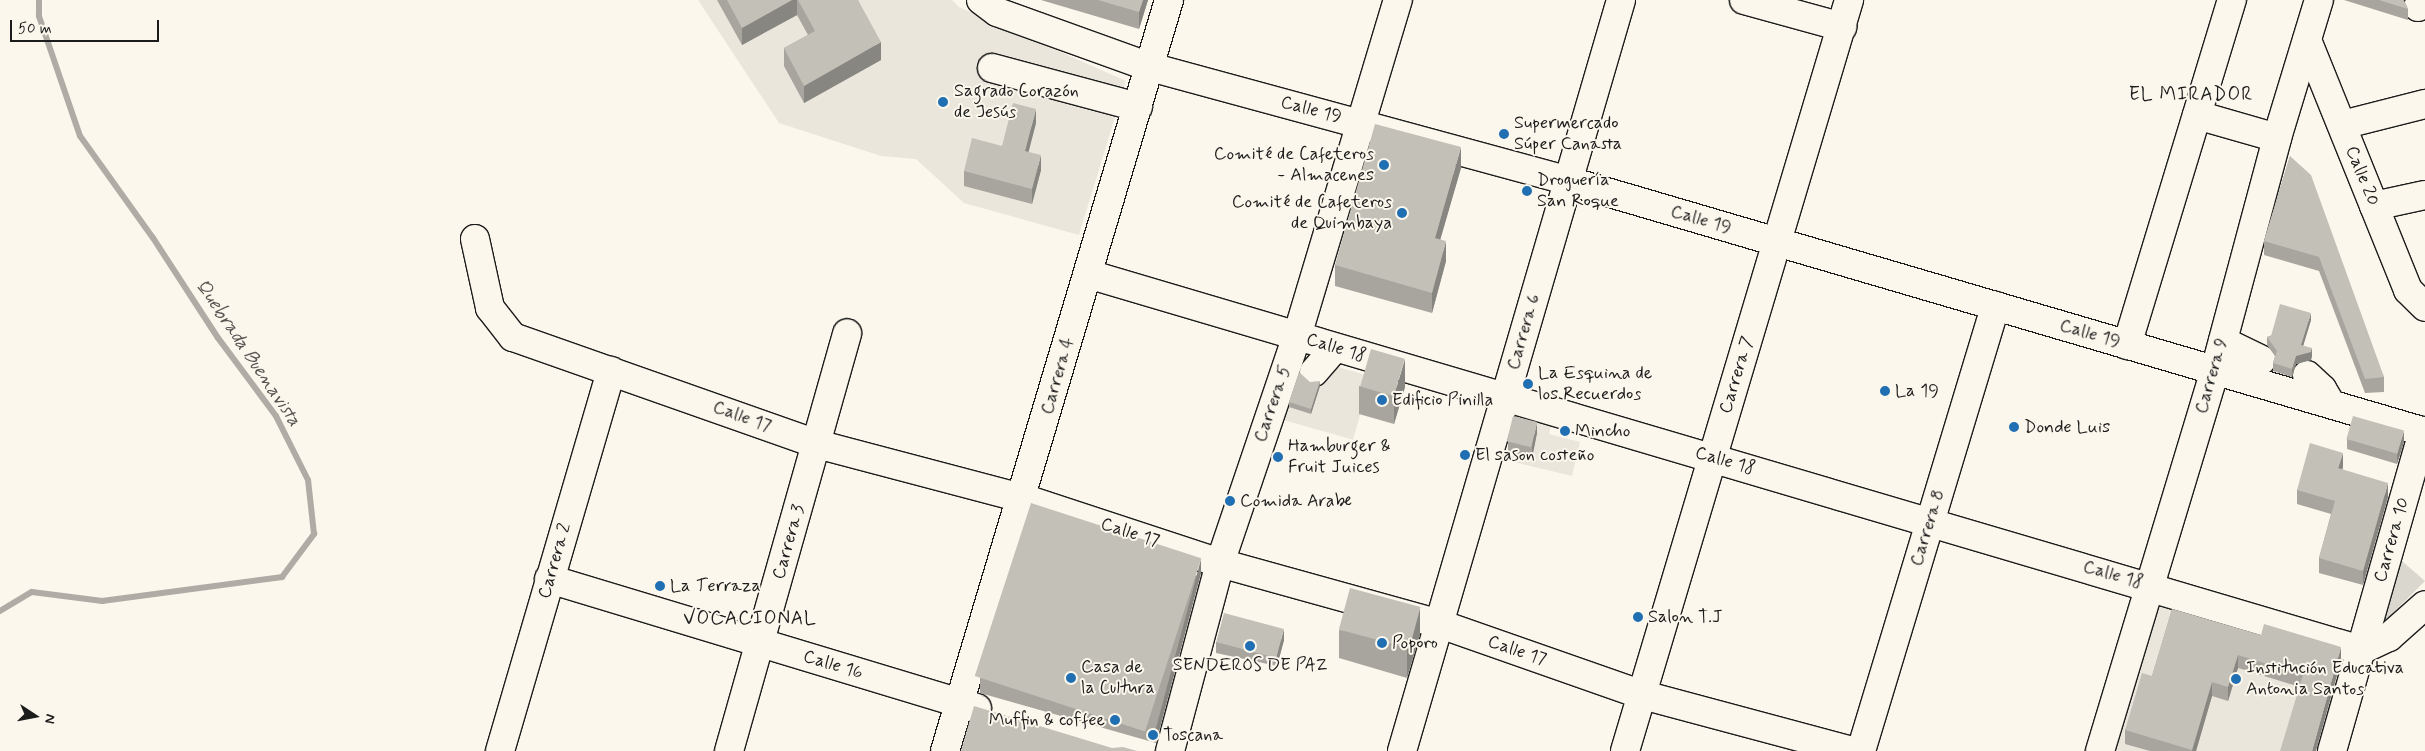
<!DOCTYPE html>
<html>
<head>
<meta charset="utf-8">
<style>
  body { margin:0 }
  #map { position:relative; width:2425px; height:751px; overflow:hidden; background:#fbf7ec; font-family:Mynerve,sans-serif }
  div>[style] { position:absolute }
  .built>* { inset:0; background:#eae6dc; transform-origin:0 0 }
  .green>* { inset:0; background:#dad7ce }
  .stream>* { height:6px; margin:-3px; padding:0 3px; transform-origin:3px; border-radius:3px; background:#afaca5 }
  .roads { filter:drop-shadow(1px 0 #1c1c1c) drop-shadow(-1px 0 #1c1c1c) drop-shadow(0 1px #1c1c1c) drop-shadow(0 -1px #1c1c1c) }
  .minor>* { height:28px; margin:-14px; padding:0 14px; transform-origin:14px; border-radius:14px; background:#fbf7ec }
  .major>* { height:28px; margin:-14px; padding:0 14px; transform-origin:14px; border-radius:14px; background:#fbf7ec }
  .wall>* { inset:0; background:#a8a59e }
  .shaded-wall>* { inset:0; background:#888681 }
  .building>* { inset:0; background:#c3c0b8; transform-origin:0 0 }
  .dots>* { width:14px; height:14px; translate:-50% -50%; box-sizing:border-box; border:2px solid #fbf7ec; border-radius:50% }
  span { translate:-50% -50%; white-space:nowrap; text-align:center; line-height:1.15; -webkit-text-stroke:4px #fbf7ec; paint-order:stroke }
  .poi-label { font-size:18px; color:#1c1c1c }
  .left { translate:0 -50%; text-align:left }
  .right { translate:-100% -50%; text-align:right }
  .street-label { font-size:18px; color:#1c1c1c }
  .neighbourhood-label { font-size:19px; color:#1c1c1c; letter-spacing:1px }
  .water-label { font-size:19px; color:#575653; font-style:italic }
  .north { position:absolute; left:10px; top:691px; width:50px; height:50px; -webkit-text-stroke:4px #fbf7ec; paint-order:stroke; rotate:101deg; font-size:14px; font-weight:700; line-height:20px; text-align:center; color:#1c1c1c }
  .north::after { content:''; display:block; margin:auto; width:18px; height:22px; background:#1c1c1c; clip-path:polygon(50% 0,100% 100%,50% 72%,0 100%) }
  .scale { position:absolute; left:10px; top:20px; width:149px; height:22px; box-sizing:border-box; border:2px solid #1c1c1c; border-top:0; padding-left:6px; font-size:15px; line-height:18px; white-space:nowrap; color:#1c1c1c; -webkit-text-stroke:4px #fbf7ec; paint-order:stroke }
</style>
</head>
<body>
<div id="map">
  <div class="built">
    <div style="clip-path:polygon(698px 0,952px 0,959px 7px,1126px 81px,1079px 235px,964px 203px,916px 159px,881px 156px,779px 123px)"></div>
    <div style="left:1300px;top:356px;width:74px;height:66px;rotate:16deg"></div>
    <div style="clip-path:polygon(1516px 412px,1552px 420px,1549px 434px,1580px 442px,1572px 476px,1505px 460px)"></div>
    <div style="clip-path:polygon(2156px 604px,2344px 661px,2317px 751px,2112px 751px)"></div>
  </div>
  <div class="green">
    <div style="clip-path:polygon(2396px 556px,2425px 581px,2378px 628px)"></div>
  </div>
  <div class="stream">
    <div style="left:0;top:611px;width:37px;rotate:-31deg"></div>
    <div style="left:32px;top:592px;width:71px;rotate:7.3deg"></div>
    <div style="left:102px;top:601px;width:182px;rotate:-7.6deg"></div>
    <div style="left:282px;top:577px;width:54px;rotate:-53.3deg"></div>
    <div style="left:314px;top:534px;width:54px;rotate:-96.3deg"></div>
    <div style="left:308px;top:480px;width:72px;rotate:-116.6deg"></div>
    <div style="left:276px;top:416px;width:97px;rotate:-126.6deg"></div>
    <div style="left:218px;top:338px;width:119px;rotate:-123deg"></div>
    <div style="left:153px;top:238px;width:125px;rotate:-125.6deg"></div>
    <div style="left:80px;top:136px;width:127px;rotate:-108.9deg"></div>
    <div style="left:39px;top:16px;width:16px;rotate:-90deg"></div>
  </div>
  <div class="roads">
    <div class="minor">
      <div style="left:981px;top:0;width:20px;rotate:37deg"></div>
      <div style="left:997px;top:12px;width:163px;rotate:19.8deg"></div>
      <div style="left:1150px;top:67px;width:434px;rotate:15.2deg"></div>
      <div style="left:1569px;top:181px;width:892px;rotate:16.34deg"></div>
      <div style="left:1744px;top:0;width:102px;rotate:15.4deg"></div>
      <div style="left:2418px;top:7px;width:8px;rotate:-67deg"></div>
      <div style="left:2307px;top:40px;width:270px;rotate:68deg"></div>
      <div style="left:2408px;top:290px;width:24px;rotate:45deg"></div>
      <div style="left:992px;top:68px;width:151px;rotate:15deg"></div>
      <div style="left:2197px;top:115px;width:83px;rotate:16deg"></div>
      <div style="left:2342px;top:125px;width:86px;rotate:-14.2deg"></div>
      <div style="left:2374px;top:206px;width:52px;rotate:-12.2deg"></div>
      <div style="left:475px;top:239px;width:71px;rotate:77.7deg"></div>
      <div style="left:490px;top:308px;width:37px;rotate:52deg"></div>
      <div style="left:513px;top:337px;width:322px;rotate:19.4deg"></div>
      <div style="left:817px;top:444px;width:212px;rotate:14.8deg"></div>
      <div style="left:1022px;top:498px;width:208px;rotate:18.2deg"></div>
      <div style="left:1220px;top:563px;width:228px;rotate:15.5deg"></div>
      <div style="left:1440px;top:624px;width:215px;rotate:19.3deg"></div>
      <div style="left:1643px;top:695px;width:216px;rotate:15deg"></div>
      <div style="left:1088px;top:274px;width:1327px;rotate:16.46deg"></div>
      <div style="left:2223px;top:341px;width:43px;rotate:26deg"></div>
      <div style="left:2127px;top:345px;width:361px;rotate:-73.1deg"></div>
      <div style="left:1314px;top:372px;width:32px;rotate:-49deg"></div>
      <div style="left:2307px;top:375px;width:21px;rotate:43deg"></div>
      <div style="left:2322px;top:389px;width:17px;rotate:59deg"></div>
      <div style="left:549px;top:579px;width:447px;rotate:16.8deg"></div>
      <div style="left:2361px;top:650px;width:31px;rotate:-25deg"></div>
      <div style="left:2389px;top:637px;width:48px;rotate:-41.6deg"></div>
      <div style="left:500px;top:751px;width:396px;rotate:-73.7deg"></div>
      <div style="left:729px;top:751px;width:434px;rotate:-74.2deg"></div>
      <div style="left:945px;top:751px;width:784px;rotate:-73.39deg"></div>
      <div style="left:1170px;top:751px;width:195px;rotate:-75.1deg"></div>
      <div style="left:1220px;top:563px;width:240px;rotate:-71.3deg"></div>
      <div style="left:1297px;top:336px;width:351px;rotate:-73.3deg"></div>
      <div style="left:1861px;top:751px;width:465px;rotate:-73.2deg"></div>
      <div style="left:2100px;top:751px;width:398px;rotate:-73.2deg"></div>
      <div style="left:2215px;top:370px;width:240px;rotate:-75deg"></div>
      <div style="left:2277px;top:138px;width:144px;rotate:-73.1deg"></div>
      <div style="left:2332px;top:751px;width:333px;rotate:-74.1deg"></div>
    </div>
    <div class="major">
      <div style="left:1402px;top:751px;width:782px;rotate:-73.74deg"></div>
      <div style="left:1625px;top:751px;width:784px;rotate:-73.39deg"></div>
    </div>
  </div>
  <div class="wall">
    <div style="clip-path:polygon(717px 0,858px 0,881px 60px,804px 103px,784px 66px,784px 48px,808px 35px,797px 15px,742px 45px)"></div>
    <div style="clip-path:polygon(1041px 0,1148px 0,1139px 29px)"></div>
    <div style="clip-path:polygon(2344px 0,2404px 0,2408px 9px,2408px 20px)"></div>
    <div style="clip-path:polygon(1036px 123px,1028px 152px,1041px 170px,1032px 204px,964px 186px,964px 171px)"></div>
    <div style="clip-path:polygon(2290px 156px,2384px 377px,2384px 392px,2365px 393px,2319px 271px,2264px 255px,2264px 241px)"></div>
    <div style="clip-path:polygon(1461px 168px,1440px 239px,1446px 261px,1432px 313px,1335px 286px,1335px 265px)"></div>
    <div style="clip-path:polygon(2311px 320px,2303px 346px,2312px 356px,2311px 360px,2296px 364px,2292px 377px,2273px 371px,2273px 363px,2275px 356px,2267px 345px,2267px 337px)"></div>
    <div style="clip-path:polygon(1310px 382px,1320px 386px,1311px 414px,1289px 407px,1289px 402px)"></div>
    <div style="clip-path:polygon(1359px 386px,1405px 387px,1394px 424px,1359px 414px)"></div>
    <div style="clip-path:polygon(1537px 433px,1532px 458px,1508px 452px,1508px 442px)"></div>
    <div style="clip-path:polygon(2347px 439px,2404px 442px,2397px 464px,2347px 449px)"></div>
    <div style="clip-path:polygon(2343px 467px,2342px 469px,2388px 497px,2363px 585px,2319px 573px,2319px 558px,2331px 514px,2297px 504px,2297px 490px)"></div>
    <div style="clip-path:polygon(1201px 573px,1156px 743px,980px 693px,980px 678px)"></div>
    <div style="clip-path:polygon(2172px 609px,2341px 661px,2300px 687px,2238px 668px,2228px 701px,2212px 696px,2196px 751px,2150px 751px,2125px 744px,2125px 730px,2152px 676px)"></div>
    <div style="clip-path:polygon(1339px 630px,1420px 635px,1407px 678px,1339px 658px)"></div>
    <div style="clip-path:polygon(1284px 640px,1277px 666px,1216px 653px,1216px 642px)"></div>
  </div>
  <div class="shaded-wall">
    <div style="clip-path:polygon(792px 0,797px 0,797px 15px,742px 45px,742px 28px)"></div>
    <div style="clip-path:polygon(1143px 0,1148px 0,1139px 29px,1139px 12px)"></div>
    <div style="clip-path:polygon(881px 42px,881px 60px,804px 103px,804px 86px)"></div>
    <div style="clip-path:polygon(1036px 109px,1036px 123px,1025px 166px,1025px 151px)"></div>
    <div style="clip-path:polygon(1461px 147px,1461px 168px,1435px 258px,1435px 238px)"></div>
    <div style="clip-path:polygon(1041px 155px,1041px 170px,1032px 204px,1032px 189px)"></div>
    <div style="clip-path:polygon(1446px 241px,1446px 261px,1432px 313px,1432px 293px)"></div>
    <div style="clip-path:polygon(2311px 313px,2311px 320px,2301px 353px,2301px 345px)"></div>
    <div style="clip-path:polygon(2312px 348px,2312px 356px,2311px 360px,2296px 364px,2292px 377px,2292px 369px,2296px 356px)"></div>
    <div style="clip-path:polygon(1405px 359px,1405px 387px,1394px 424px,1394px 396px)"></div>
    <div style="clip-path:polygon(1320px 381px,1320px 386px,1311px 414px,1311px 409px)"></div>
    <div style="clip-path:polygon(1537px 422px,1537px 433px,1532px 458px,1532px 447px)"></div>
    <div style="clip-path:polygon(2404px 431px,2404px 442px,2397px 464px,2397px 453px)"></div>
    <div style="clip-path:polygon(2343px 453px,2343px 467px,2338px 483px,2338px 468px)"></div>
    <div style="clip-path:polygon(2388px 483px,2388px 497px,2363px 585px,2363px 571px)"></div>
    <div style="clip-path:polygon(1201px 559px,1201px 573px,1156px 743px,1156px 728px)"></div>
    <div style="clip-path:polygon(1420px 607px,1420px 635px,1407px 678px,1407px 650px)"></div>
    <div style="clip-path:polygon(1284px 629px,1284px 640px,1277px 666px,1277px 655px)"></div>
    <div style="clip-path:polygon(2341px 647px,2341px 661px,2316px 751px,2312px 751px)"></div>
    <div style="clip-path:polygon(2238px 655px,2238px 668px,2228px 701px,2228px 687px)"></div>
    <div style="clip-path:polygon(2212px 682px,2212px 696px,2196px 751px,2192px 751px)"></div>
  </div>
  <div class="building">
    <div style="clip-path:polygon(727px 0,792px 0,742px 28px)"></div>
    <div style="clip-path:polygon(798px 0,858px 0,881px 42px,804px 86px,784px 48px,815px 31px)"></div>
    <div style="clip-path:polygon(1098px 0,1143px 0,1139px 12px)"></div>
    <div style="clip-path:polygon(2379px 0,2403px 0,2408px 9px)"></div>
    <div style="clip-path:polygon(1013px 103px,1036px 109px,1025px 151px,1041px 155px,1032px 189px,964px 171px,972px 138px,1002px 146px)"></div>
    <div style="clip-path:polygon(1375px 124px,1461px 147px,1435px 238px,1446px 241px,1432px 293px,1335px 265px)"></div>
    <div style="clip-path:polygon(2290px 156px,2311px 175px,2384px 377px,2365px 379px,2319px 257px,2264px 241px)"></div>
    <div style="clip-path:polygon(2280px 304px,2311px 313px,2301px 345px,2312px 348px,2311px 352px,2296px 356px,2292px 369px,2273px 363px,2277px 351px,2267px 337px,2271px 336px)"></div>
    <div style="left:1371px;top:349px;width:35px;height:39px;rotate:16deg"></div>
    <div style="clip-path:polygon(1299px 372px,1310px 382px,1320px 381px,1311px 409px,1289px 402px)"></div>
    <div style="left:1513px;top:416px;width:25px;height:26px;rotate:14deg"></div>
    <div style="left:2353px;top:416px;width:53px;height:24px;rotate:16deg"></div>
    <div style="clip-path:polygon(2310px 443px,2343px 453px,2338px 468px,2388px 483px,2363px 571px,2319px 558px,2335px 501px,2297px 490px)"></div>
    <div style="left:1031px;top:503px;width:179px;height:182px;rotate:18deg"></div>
    <div style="left:1350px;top:588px;width:73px;height:43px;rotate:15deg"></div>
    <div style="clip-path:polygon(2172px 609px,2261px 635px,2264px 624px,2341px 647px,2312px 751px,2280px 751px,2303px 675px,2238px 655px,2228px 687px,2212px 682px,2192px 750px,2125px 730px,2142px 673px,2152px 676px)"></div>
    <div style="left:1224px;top:613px;width:62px;height:30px;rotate:15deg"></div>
    <div style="clip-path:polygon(974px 706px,1112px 748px,1123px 747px,1137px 751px,961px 751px)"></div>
  </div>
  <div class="dots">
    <div style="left:943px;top:102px;background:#1f6fb2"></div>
    <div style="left:1504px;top:134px;background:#1f6fb2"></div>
    <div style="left:1384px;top:165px;background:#1f6fb2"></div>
    <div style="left:1527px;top:191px;background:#1f6fb2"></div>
    <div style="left:1402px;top:213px;background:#1f6fb2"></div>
    <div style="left:1528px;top:384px;background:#1f6fb2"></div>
    <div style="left:1885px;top:391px;background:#1f6fb2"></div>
    <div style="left:1382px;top:400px;background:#1f6fb2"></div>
    <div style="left:2014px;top:427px;background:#1f6fb2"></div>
    <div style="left:1565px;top:431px;background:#1f6fb2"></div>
    <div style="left:1465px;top:455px;background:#1f6fb2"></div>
    <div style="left:1278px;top:457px;background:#1f6fb2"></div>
    <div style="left:1230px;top:501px;background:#1f6fb2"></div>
    <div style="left:660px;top:586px;background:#1f6fb2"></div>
    <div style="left:1638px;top:617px;background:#1f6fb2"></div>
    <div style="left:1382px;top:643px;background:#1f6fb2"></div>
    <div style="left:1250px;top:646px;background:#1f6fb2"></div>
    <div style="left:1071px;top:678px;background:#1f6fb2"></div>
    <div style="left:2236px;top:679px;background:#1f6fb2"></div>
    <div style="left:1115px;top:720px;background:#1f6fb2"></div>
    <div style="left:1153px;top:735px;background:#1f6fb2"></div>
  </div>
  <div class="poi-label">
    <span class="left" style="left:954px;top:102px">Sagrado Corazón<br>de Jesús</span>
    <span class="left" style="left:1514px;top:134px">Supermercado<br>Súper Canasta</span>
    <span class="right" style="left:1374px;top:165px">Comité de Cafeteros<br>- Almacenes</span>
    <span class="left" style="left:1537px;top:191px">Droguería<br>San Roque</span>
    <span class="right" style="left:1392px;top:213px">Comité de Cafeteros<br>de Quimbaya</span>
    <span class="left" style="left:1538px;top:384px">La Esquina de<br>los Recuerdos</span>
    <span class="left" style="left:1895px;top:391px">La 19</span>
    <span class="left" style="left:1392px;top:400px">Edificio Pinilla</span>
    <span class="left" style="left:2024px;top:427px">Donde Luis</span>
    <span class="left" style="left:1575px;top:431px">Mincho</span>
    <span class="left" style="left:1288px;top:457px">Hamburger &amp;<br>Fruit Juices</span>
    <span class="left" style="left:1475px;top:455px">El sason costeño</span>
    <span class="left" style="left:1240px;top:501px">Comida Arabe</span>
    <span class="left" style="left:670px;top:586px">La Terraza</span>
    <span class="left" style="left:1648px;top:617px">Salon T.J</span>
    <span class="left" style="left:1392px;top:643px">Poporo</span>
    <span style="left:1250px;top:665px">SENDEROS DE PAZ</span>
    <span class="left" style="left:1081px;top:678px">Casa de<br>la Cultura</span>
    <span class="left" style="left:2246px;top:679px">Institución Educativa<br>Antonia Santos</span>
    <span class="right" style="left:1105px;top:720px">Muffin &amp; coffee</span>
    <span class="left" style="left:1163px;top:735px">Toscana</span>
  </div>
  <div class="street-label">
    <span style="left:1311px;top:110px;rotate:15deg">Calle 19</span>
    <span style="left:2362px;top:176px;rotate:68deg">Calle 20</span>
    <span style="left:1701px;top:220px;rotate:16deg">Calle 19</span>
    <span style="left:1524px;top:332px;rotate:-74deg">Carrera 6</span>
    <span style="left:2090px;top:334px;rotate:16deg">Calle 19</span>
    <span style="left:1336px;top:348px;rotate:17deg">Calle 18</span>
    <span style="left:1737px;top:375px;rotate:-73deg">Carrera 7</span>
    <span style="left:1058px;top:376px;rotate:-74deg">Carrera 4</span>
    <span style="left:2212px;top:376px;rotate:-74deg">Carrera 9</span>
    <span style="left:1273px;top:404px;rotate:-71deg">Carrera 5</span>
    <span style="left:742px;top:417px;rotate:20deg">Calle 17</span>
    <span style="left:1725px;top:461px;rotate:16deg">Calle 18</span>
    <span style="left:1928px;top:528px;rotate:-73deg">Carrera 8</span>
    <span style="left:1130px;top:533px;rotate:18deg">Calle 17</span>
    <span style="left:2392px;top:540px;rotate:-74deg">Carrera 10</span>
    <span style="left:789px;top:542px;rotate:-74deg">Carrera 3</span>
    <span style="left:555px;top:561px;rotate:-74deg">Carrera 2</span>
    <span style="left:2113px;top:575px;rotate:16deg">Calle 18</span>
    <span style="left:1517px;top:651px;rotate:19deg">Calle 17</span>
    <span style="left:833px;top:665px;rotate:17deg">Calle 16</span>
  </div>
  <div class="neighbourhood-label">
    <span style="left:2191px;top:95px">EL MIRADOR</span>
    <span style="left:750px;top:619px">VOCACIONAL</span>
  </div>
  <div class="water-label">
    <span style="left:248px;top:353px;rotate:56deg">Quebrada Buenavista</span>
  </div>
  <div class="north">N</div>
  <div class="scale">50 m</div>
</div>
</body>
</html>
